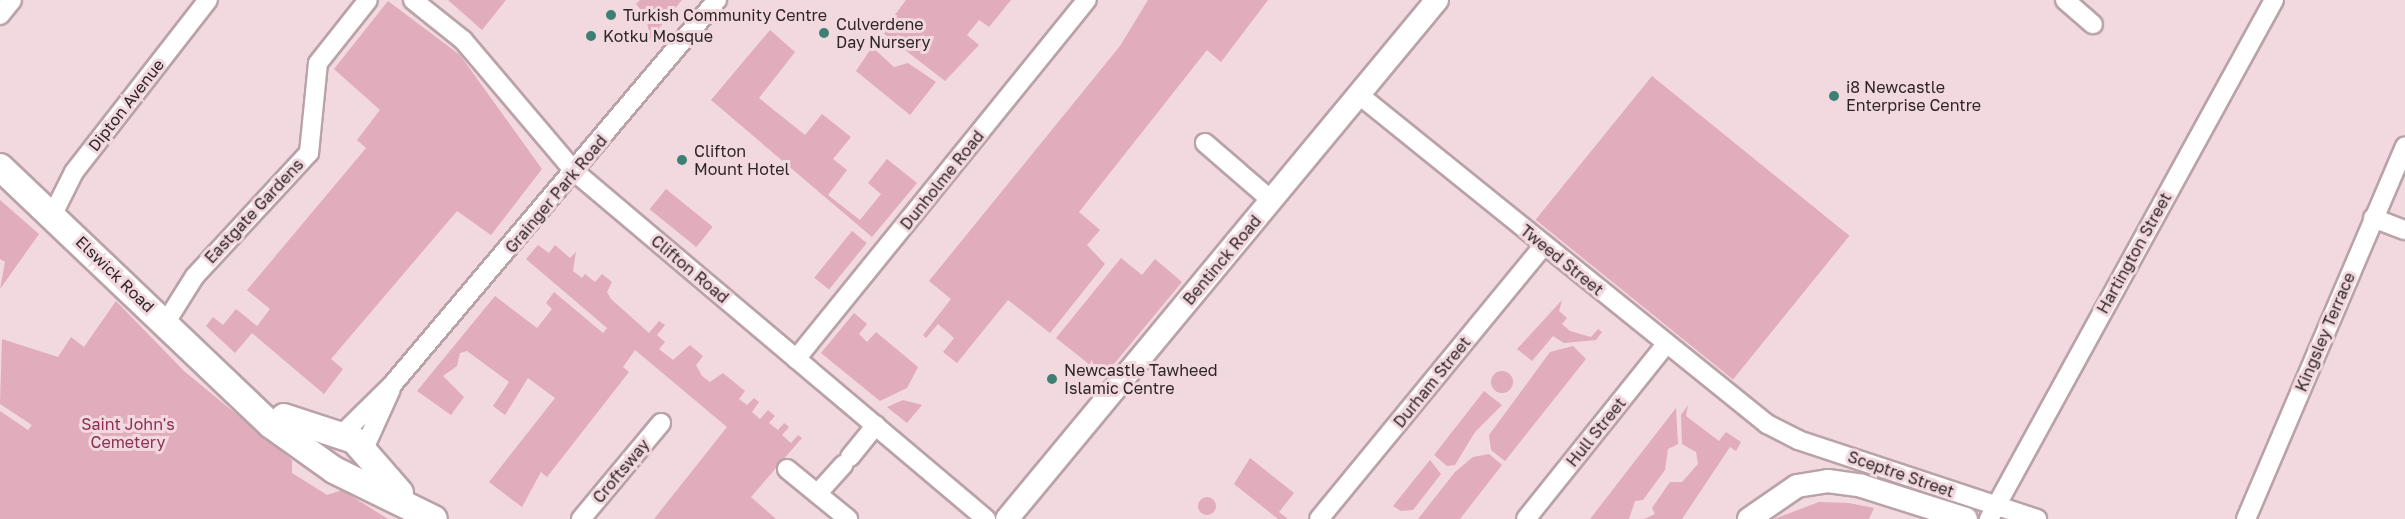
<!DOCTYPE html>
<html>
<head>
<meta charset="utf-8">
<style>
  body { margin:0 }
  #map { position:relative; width:2405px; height:519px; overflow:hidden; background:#f2d8df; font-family:"Golos Text",sans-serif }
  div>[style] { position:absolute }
  .green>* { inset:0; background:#e1acbc; transform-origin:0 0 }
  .round { border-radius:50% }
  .roads { filter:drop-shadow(2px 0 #baa2a9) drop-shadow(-2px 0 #baa2a9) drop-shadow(0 2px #baa2a9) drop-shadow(0 -2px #baa2a9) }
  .minor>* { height:18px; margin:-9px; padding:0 9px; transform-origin:9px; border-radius:9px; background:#fff }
  .tertiary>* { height:22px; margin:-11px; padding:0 11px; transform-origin:11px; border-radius:11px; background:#fff }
  .secondary>* { height:26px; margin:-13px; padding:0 13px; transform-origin:13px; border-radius:13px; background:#fff }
  .dots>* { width:16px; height:16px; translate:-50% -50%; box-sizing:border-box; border:3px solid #f2d8df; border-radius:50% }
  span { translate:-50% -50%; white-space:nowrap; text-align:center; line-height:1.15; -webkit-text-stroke:6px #f2d8df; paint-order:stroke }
  .poi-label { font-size:16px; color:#2e2527 }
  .left { translate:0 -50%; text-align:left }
  .street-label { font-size:16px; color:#2e2527 }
  .park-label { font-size:16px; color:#8b2f53 }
</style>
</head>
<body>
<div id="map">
  <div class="green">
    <div style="clip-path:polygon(448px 0,506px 0,482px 30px)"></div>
    <div style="clip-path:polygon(640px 0,682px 0,650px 39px,646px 16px,636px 4px)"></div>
    <div style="clip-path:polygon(906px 0,1011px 0,989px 27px,979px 20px,967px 35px,979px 45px,945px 81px,882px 32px)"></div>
    <div style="clip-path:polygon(1148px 0,1268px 0,1221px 62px,1207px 50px,1079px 212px,1100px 230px,1087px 245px,1105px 264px,1050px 333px,1008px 300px,957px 363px,943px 352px,954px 338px,944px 329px,938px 324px,926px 338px,923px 335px,951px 299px,929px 281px,1120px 46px)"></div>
    <div style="clip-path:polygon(388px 1px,460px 55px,542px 169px,491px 235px,457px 211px,331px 359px,343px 369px,324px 394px,252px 333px,235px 353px,206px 326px,213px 317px,223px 325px,236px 309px,257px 326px,270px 309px,247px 290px,366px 148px,357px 140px,380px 110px,334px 69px)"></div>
    <div style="clip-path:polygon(770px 30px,795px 52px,759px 98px,805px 135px,822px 114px,851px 137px,833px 159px,847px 170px,828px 195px,860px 220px,881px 194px,868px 183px,887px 159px,917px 183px,872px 237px,711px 100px)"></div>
    <div style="clip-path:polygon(872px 47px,894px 67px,908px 63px,936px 82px,910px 115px,856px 71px)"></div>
    <div style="left:1652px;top:76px;width:254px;height:185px;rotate:39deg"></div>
    <div style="left:666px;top:189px;width:60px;height:26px;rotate:39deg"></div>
    <div style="clip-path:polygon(0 200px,39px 234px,0 289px,5px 262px,0 259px)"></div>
    <div style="left:852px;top:231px;width:19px;height:60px;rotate:39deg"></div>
    <div style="clip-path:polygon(538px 245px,549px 253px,555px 245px,570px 258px,576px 252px,573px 271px,582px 278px,585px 274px,595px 282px,602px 274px,612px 282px,607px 292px,611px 299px,649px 333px,659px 321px,665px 325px,657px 335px,665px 342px,659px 349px,673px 360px,690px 345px,703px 356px,696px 365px,702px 376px,710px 382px,723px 373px,745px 391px,739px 399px,747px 405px,754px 398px,759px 402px,752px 412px,760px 419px,768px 410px,775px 416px,769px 423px,778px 430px,784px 423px,789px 427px,782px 435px,791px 443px,798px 435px,802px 438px,751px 497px,776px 519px,654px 519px,727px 427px,635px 350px,623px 367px,629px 372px,547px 477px,541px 472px,522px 507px,489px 482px,555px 398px,528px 378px,505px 415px,493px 406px,509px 382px,467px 351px,460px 353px,457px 366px,443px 376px,464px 397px,451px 415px,417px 391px,495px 296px,537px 328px,552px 309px,546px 303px,554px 292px,603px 333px,607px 328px,526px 259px)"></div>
    <div style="clip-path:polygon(1121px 258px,1142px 275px,1155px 259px,1182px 282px,1104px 376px,1056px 338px)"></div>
    <div style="clip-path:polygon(1562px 300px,1559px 311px,1567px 318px,1562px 324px,1570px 331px,1591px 337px,1598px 329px,1602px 332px,1596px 340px,1564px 343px,1553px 336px,1532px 361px,1517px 349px)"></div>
    <div style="clip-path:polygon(116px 301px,184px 371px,292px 460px,292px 473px,327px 495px,342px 490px,388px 519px,0 519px,0 411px,28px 430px,32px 425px,0 404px,2px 339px,58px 357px,71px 337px,84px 347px)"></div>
    <div style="clip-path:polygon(854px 313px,867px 324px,859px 334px,867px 342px,876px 332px,918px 367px,907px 388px,880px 401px,821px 353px)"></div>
    <div style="clip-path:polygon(1573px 346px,1586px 359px,1505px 461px,1491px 450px,1489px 435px,1550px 352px)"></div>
    <div class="round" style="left:1491px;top:371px;width:22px;height:22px"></div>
    <div style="clip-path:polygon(1484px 391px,1502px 405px,1475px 432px,1455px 465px,1447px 466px,1434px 455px)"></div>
    <div style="clip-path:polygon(903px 400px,922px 405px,907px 423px,887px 407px)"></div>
    <div style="clip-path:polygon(1688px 405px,1686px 416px,1719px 441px,1726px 432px,1741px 442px,1736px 451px,1730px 447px,1682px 519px,1644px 519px,1655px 514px,1652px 508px,1670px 482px,1682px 482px,1698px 464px,1696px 452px,1682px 444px,1681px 415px)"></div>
    <div style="clip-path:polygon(1676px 408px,1678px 444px,1668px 449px,1665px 470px,1643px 500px,1635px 501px,1629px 519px,1590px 519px)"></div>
    <div style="clip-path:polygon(1489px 454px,1502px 465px,1460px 519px,1418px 519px,1455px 472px,1473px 457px)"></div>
    <div style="clip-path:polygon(1250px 458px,1294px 493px,1279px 512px,1288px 519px,1278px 519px,1234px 484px)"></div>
    <div style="clip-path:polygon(1430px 460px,1441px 474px,1413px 510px,1401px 511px,1393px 506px)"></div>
    <div class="round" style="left:1198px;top:497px;width:18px;height:18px"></div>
    <div style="clip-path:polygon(1819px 502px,1849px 503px,1874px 508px,1869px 519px,1774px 519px)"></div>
  </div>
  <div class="roads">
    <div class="minor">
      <div style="left:413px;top:0;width:64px;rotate:38.7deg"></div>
      <div style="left:463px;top:40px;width:173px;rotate:49.7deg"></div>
      <div style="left:575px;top:172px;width:538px;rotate:40.17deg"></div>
      <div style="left:2065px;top:0;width:37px;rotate:41deg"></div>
      <div style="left:0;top:15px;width:19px;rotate:-51deg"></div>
      <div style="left:1358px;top:94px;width:526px;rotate:38.9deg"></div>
      <div style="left:1767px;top:424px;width:35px;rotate:27deg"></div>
      <div style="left:1798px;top:440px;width:252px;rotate:18.3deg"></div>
      <div style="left:1205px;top:143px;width:87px;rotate:40.8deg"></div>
      <div style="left:53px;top:214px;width:47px;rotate:-63.4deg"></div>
      <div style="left:74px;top:172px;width:218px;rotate:-52.1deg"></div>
      <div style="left:2373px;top:218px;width:34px;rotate:21deg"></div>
      <div style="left:166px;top:322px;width:54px;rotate:-57.8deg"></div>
      <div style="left:195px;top:276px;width:168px;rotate:-47.2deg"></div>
      <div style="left:309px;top:153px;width:90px;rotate:-84.3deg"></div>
      <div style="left:318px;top:63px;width:80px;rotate:-51.6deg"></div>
      <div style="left:796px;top:359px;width:462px;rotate:-51deg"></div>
      <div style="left:338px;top:438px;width:76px;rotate:-44.5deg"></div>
      <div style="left:392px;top:385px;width:504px;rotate:-49.83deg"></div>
      <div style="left:362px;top:453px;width:70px;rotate:-65.6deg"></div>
      <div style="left:850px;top:457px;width:41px;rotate:-50.9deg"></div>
      <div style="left:787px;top:469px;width:79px;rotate:39.3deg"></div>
      <div style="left:818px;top:493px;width:38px;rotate:-48deg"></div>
      <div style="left:581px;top:519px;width:125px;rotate:-50.2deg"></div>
      <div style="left:1319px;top:519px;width:355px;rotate:-50.6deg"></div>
      <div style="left:1526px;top:519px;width:224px;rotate:-51.3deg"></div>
      <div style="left:1989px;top:519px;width:592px;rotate:-61.23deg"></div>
      <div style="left:2246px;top:519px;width:405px;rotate:-66.9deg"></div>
    </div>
    <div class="tertiary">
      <div style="left:1007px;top:519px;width:674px;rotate:-50.36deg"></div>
      <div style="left:1749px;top:519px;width:58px;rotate:-34.5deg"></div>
      <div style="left:1797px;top:486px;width:31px;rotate:-9deg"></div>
      <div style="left:1828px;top:481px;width:34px;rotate:8deg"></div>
      <div style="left:1862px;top:486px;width:109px;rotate:17.6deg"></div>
    </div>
    <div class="secondary">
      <div style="left:0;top:167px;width:374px;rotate:43.6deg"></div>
      <div style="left:271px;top:425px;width:77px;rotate:35.5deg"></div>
      <div style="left:334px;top:470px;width:111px;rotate:26.1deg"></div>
      <div style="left:284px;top:417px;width:74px;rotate:18.2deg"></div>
      <div style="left:354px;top:440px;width:70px;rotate:49deg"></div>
    </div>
  </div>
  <div class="dots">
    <div style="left:611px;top:15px;background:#3d8073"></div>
    <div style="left:824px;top:33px;background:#3d8073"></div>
    <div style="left:591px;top:36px;background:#3d8073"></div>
    <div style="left:1834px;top:96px;background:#3d8073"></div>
    <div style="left:682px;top:160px;background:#3d8073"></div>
    <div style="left:1052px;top:379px;background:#3d8073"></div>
  </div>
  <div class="poi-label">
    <span class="left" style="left:623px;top:15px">Turkish Community Centre</span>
    <span class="left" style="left:836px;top:33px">Culverdene<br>Day Nursery</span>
    <span class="left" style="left:603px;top:36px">Kotku Mosque</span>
    <span class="left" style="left:1846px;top:96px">i8 Newcastle<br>Enterprise Centre</span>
    <span class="left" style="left:694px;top:160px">Clifton<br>Mount Hotel</span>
    <span class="left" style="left:1064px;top:379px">Newcastle Tawheed<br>Islamic Centre</span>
  </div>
  <div class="street-label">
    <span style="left:126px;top:105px;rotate:-52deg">Dipton Avenue</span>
    <span style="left:942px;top:180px;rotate:-51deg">Dunholme Road</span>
    <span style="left:556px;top:194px;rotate:-50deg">Grainger Park Road</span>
    <span style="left:254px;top:211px;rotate:-47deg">Eastgate Gardens</span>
    <span style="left:2134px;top:253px;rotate:-61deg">Hartington Street</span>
    <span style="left:1222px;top:260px;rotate:-50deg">Bentinck Road</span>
    <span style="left:1562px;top:260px;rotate:39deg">Tweed Street</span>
    <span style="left:690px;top:269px;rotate:40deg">Clifton Road</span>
    <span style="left:115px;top:274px;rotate:44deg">Elswick Road</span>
    <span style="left:2325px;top:332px;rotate:-67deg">Kingsley Terrace</span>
    <span style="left:1432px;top:382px;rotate:-51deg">Durham Street</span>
    <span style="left:1596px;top:432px;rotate:-51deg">Hull Street</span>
    <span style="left:621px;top:471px;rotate:-50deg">Croftsway</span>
    <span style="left:1901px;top:474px;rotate:19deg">Sceptre Street</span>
  </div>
  <div class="park-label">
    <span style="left:128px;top:433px">Saint John's<br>Cemetery</span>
  </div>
</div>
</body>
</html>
